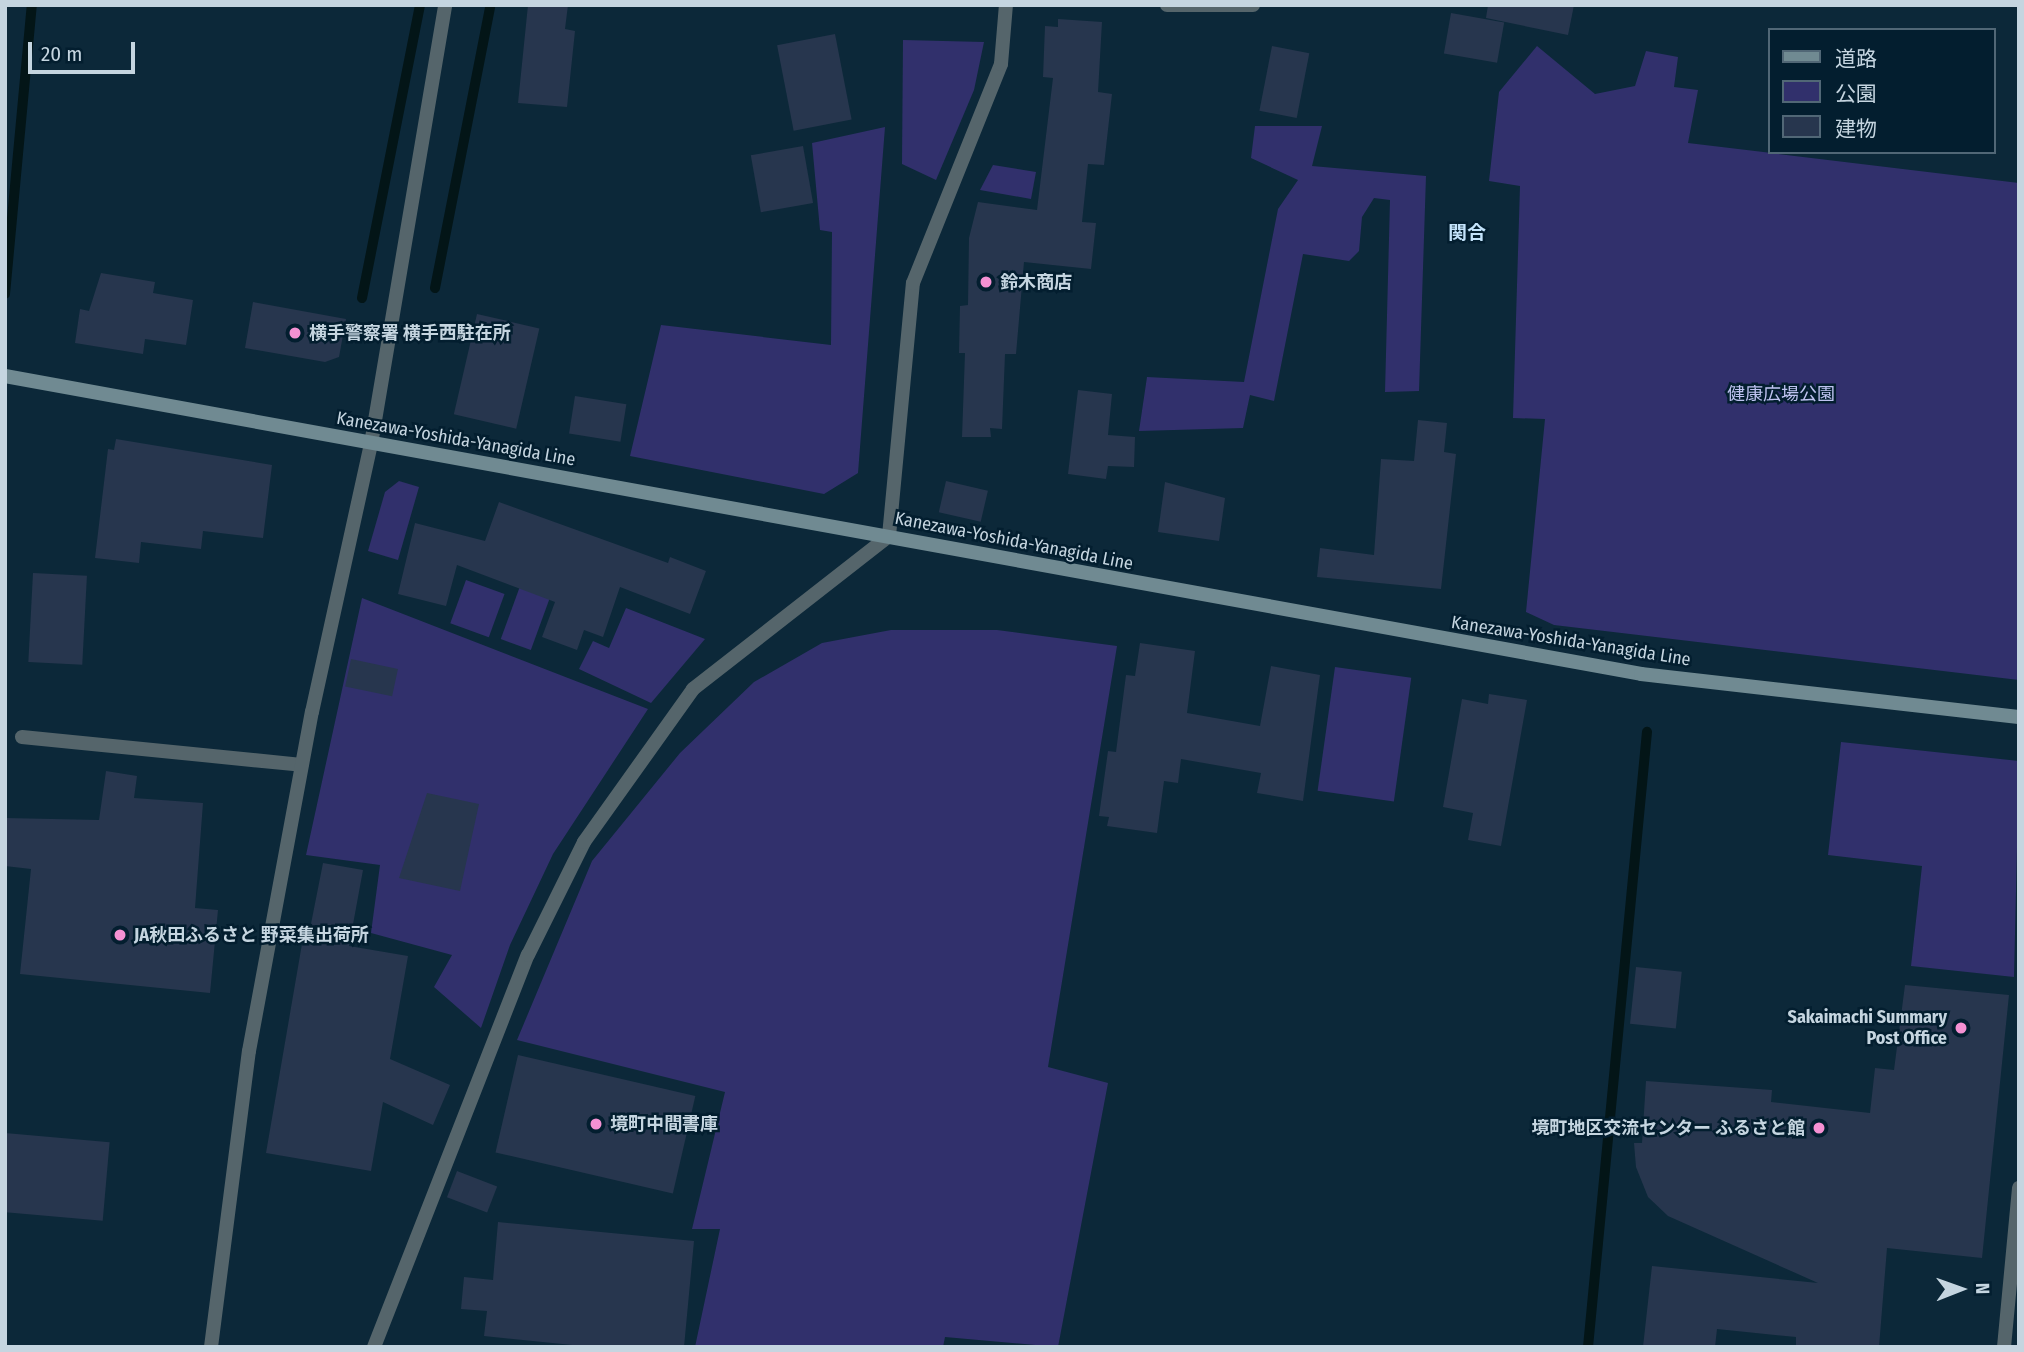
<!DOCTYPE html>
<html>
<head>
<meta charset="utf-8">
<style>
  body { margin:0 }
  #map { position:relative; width:2024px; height:1352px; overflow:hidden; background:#0c2839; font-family:"Fira Sans Condensed","Noto Sans JP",sans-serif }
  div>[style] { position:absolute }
  .green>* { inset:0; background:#31306c; transform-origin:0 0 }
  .stream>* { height:10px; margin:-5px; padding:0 5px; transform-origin:5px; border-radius:5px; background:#031517 }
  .building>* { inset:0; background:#27364e; transform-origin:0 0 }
  .minor>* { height:14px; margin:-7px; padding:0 7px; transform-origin:7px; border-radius:7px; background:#55656b }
  .tertiary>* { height:14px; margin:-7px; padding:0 7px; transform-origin:7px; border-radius:7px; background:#55656b }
  .secondary>* { height:14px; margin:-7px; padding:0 7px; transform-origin:7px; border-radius:7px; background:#708a92 }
  .dots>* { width:19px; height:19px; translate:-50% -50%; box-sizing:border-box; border:4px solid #031e2f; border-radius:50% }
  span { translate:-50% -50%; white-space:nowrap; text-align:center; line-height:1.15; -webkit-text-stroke:5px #031e2f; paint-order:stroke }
  .poi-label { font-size:18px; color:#c5d5e0; font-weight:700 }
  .left { translate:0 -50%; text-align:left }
  .right { translate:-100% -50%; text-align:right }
  .park-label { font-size:18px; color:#bec3f0 }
  .street-label { font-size:18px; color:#c5d5e0 }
  .neighbourhood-label { font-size:19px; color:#c3e3fb; font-weight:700 }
  .frame { position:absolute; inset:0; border:7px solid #c5d5e0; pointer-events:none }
  .legend { position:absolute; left:1768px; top:28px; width:228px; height:126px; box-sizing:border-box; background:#031e2f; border:2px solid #516776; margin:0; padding:9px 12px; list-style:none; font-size:21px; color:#c5d5e0 }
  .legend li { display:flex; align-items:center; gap:14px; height:35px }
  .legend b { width:35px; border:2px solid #516776 }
  .north { position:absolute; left:1926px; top:1254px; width:70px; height:70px; -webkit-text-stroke:5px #031e2f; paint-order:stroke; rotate:89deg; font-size:19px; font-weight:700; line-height:28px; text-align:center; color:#c5d5e0 }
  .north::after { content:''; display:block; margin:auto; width:24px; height:32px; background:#c5d5e0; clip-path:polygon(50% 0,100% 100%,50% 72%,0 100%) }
  .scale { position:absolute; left:28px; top:42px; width:107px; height:32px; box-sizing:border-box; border:4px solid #c5d5e0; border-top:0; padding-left:9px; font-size:21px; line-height:24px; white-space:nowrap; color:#c5d5e0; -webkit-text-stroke:5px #031e2f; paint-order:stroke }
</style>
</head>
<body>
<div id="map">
  <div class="green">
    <div style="clip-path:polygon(903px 40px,984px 42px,974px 90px,936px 180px,902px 164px)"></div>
    <div style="clip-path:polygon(1537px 46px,1595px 94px,1635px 86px,1646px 51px,1678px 57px,1674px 87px,1698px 90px,1688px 143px,2019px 183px,2019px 680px,1554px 625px,1526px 612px,1545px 419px,1513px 418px,1520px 186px,1489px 181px,1499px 92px)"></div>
    <div style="clip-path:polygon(1255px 126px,1322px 126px,1312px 166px,1426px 176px,1419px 391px,1385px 392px,1390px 200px,1374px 198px,1362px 217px,1359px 251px,1349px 261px,1303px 254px,1274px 401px,1250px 395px,1243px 428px,1139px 431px,1147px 377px,1244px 382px,1278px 209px,1298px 180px,1251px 158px)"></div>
    <div style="clip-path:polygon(885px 127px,858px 473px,824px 494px,630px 456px,661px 325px,831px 345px,832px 232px,820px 230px,812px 143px)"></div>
    <div style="clip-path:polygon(993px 165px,1036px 172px,1031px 199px,980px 190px)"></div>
    <div style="clip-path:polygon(399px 481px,419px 487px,398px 560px,368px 551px,385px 492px)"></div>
    <div style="left:523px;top:578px;width:32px;height:65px;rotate:20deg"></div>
    <div style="left:466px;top:580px;width:41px;height:46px;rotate:20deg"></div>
    <div style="clip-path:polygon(362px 598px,648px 709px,553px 854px,510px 945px,481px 1028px,434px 987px,452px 955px,371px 933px,380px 865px,306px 855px)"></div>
    <div style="clip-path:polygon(626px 608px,705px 639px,651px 703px,579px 669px,593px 641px,609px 648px)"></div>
    <div style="clip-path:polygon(891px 630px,997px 630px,1117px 646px,1048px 1067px,1108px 1083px,1058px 1347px,945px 1337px,943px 1347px,695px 1347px,720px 1229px,692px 1229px,725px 1092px,517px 1040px,592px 861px,680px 753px,754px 682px,822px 643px)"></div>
    <div style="left:1335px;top:667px;width:77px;height:125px;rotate:8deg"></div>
    <div style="clip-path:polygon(1841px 742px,2019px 761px,2014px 977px,1911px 966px,1922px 866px,1828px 855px)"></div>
  </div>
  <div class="stream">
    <div style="left:435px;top:288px;width:286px;rotate:-78.9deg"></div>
    <div style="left:5px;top:294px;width:290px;rotate:-84.7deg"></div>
    <div style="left:362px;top:298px;width:299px;rotate:-78.8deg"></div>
    <div style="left:1588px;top:1347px;width:618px;rotate:-84.52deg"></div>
  </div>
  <div class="building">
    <div style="clip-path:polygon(528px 5px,568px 5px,565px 29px,575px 31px,567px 107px,518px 103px)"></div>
    <div style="clip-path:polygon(1488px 5px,1574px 5px,1568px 35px,1486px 18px)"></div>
    <div style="left:1451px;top:13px;width:54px;height:41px;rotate:10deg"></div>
    <div style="clip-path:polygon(1058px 19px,1102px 22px,1098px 92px,1112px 94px,1104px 165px,1088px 164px,1082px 222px,1096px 223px,1091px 269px,1024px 262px,1016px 354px,1005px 354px,1002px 429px,990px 428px,991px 437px,962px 437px,965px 353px,959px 353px,960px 306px,968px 305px,969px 238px,978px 202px,1037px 210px,1053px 78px,1043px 77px,1045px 26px,1058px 27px)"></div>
    <div style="left:835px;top:34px;width:87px;height:59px;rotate:79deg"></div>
    <div style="left:1272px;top:46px;width:38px;height:66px;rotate:11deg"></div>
    <div style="left:803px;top:146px;width:58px;height:53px;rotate:80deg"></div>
    <div style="clip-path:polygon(101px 273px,155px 282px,153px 293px,193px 300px,186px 345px,145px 339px,143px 354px,75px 343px,80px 309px,89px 311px)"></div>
    <div style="clip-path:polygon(253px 302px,346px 319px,339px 357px,325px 362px,245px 348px)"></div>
    <div style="left:477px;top:314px;width:64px;height:103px;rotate:13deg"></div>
    <div style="clip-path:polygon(1078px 390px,1112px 394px,1108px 435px,1135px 437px,1134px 467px,1108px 466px,1106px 479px,1068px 474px)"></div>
    <div style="left:575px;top:396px;width:52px;height:38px;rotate:9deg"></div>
    <div style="clip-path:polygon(1418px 420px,1447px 423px,1444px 452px,1456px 454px,1441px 589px,1317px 577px,1320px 548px,1374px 555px,1381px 459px,1414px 461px)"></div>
    <div style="clip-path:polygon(116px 439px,272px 465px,263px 538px,203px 531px,201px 549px,141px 542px,139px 563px,95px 558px,108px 449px,114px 450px)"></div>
    <div style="left:946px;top:481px;width:43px;height:32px;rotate:13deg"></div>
    <div style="clip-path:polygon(1165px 482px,1225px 498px,1219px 541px,1158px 532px)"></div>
    <div style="clip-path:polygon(499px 502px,668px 563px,670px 557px,706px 571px,690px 614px,620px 587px,603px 637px,584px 630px,577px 650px,542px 637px,555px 602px,457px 565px,446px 606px,398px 594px,415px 523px,485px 541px)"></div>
    <div style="left:33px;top:573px;width:54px;height:89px;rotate:3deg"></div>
    <div style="clip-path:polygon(1140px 643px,1195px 651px,1187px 713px,1260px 726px,1271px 666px,1320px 675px,1303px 801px,1257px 793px,1261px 773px,1181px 759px,1178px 783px,1164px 781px,1157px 833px,1107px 826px,1109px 817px,1099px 816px,1108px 751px,1116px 752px,1126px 675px,1135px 676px)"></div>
    <div style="left:351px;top:659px;width:48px;height:28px;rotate:12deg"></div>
    <div style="clip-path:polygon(1489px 694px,1527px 700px,1501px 846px,1468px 840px,1473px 813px,1443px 807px,1462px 699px,1488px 704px)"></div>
    <div style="clip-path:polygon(106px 771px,137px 776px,134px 798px,203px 803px,195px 908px,218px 910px,210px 993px,20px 974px,31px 869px,5px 866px,5px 818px,99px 820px)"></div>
    <div style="clip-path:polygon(427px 793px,479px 804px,460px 891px,399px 878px)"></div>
    <div style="clip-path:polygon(323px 863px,363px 870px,349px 946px,408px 956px,390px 1059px,450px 1085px,433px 1125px,383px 1102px,371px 1171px,266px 1153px,303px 938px,308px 939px)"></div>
    <div style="left:1636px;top:967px;width:46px;height:57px;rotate:6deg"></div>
    <div style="clip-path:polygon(1905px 985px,2009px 995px,1982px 1258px,1887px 1248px,1879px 1347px,1796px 1347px,1796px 1337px,1717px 1329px,1715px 1347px,1643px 1347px,1652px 1266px,1818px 1283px,1668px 1216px,1648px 1197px,1636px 1167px,1634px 1143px,1642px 1143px,1646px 1081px,1772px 1090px,1771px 1102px,1870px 1113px,1875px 1068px,1894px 1070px)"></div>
    <div style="left:518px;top:1055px;width:182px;height:100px;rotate:13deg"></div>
    <div style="left:5px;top:1133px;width:105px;height:79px;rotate:5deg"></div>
    <div style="left:457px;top:1171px;width:43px;height:28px;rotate:21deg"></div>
    <div style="clip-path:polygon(498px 1222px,694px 1241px,684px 1347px,592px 1347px,484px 1336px,487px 1311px,461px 1309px,464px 1277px,493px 1280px)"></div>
  </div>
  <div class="minor">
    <div style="left:1167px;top:5px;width:86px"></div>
    <div style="left:22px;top:737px;width:281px;rotate:5.7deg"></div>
    <div style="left:374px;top:1347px;width:421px;rotate:-68.6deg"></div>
    <div style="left:528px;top:955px;width:126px;rotate:-63.6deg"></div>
    <div style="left:584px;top:842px;width:188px;rotate:-54.5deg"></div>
    <div style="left:693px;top:689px;width:249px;rotate:-38deg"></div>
    <div style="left:889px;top:536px;width:254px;rotate:-84.6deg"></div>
    <div style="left:913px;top:283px;width:236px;rotate:-68.1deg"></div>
    <div style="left:1001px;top:64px;width:59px;rotate:-85.2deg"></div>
    <div style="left:2004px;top:1347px;width:160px;rotate:-84.6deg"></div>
  </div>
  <div class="tertiary">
    <div style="left:211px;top:1347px;width:298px;rotate:-82.7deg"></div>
    <div style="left:249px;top:1051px;width:345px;rotate:-79.5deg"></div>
    <div style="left:312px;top:712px;width:274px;rotate:-77.6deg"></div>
    <div style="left:371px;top:444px;width:445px;rotate:-80.4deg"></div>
  </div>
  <div class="secondary">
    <div style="left:5px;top:376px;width:1663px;rotate:10.32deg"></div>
    <div style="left:1641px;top:674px;width:380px;rotate:6.5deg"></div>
  </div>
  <div class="dots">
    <div style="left:986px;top:282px;background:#f491d3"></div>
    <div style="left:295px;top:333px;background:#f491d3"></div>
    <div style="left:120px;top:935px;background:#f491d3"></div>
    <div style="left:1961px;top:1028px;background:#f491d3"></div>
    <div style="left:596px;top:1124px;background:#f491d3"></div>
    <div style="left:1819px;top:1128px;background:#f491d3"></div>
  </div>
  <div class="poi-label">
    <span class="left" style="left:1000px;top:282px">鈴木商店</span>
    <span class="left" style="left:309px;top:333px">横手警察署 横手西駐在所</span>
    <span class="left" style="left:134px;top:935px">JA秋田ふるさと 野菜集出荷所</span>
    <span class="right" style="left:1947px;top:1028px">Sakaimachi Summary<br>Post Office</span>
    <span class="left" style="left:610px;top:1124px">境町中間書庫</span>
    <span class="right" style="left:1805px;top:1128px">境町地区交流センター ふるさと館</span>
  </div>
  <div class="park-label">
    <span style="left:1781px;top:394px">健康広場公園</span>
  </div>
  <div class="street-label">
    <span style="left:456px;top:439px;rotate:10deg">Kanezawa-Yoshida-Yanagida Line</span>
    <span style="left:1014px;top:541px;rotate:11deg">Kanezawa-Yoshida-Yanagida Line</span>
    <span style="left:1571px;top:641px;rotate:9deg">Kanezawa-Yoshida-Yanagida Line</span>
  </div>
  <div class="neighbourhood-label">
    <span style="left:1467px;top:233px">関合</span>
  </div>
  <div class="frame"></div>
  <ul class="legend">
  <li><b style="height:9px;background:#708a92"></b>道路</li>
  <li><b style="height:19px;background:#31306c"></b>公園</li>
  <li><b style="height:19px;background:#27364e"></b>建物</li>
  </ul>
  <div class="north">N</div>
  <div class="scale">20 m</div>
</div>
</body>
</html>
